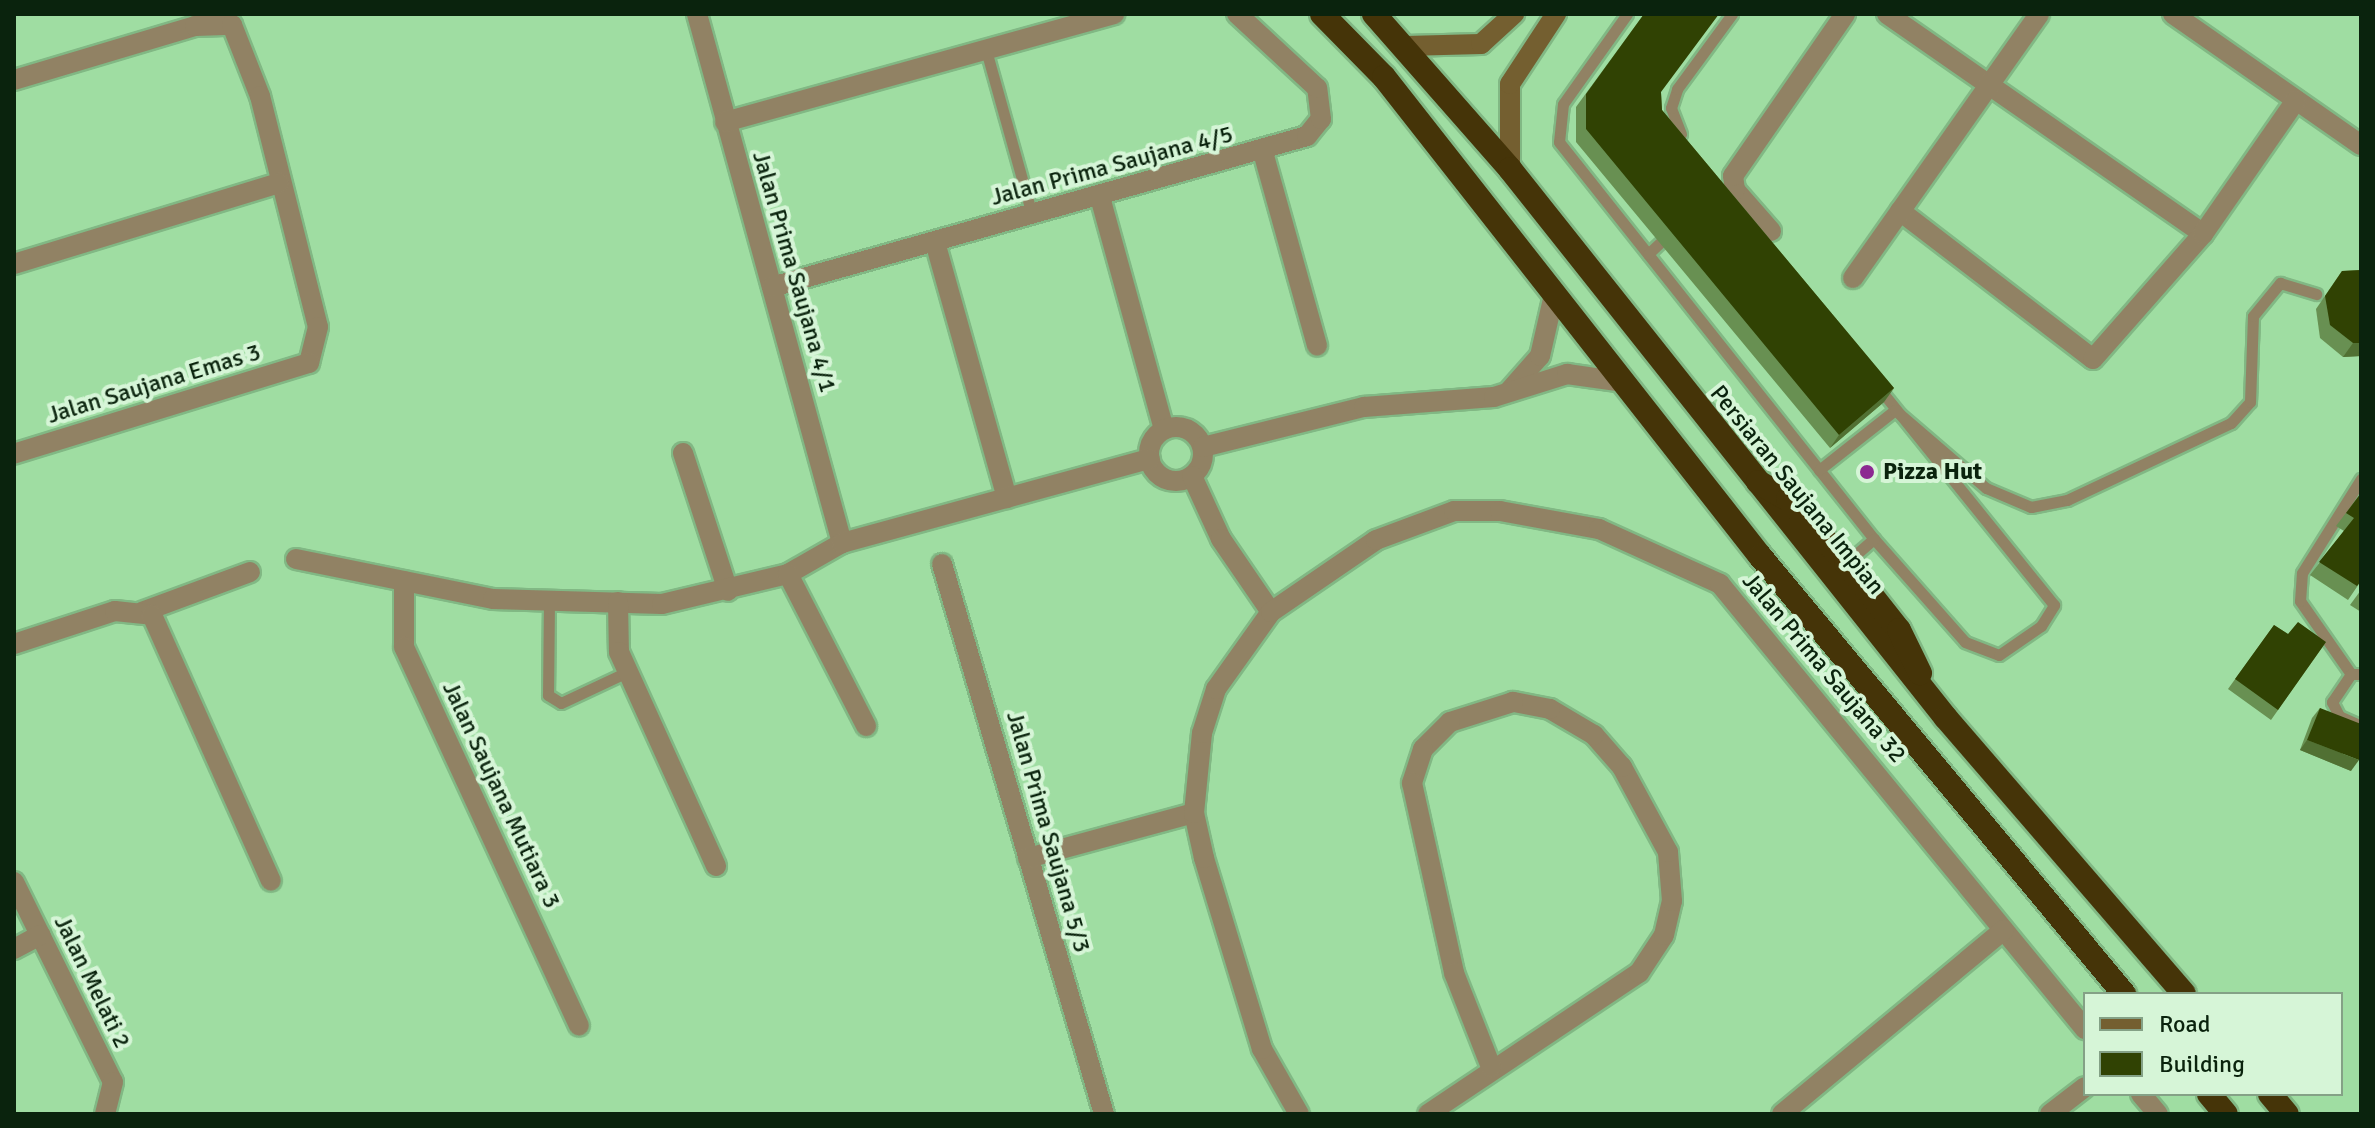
<!DOCTYPE html>
<html>
<head>
<meta charset="utf-8">
<style>
  body { margin:0 }
  #map { position:relative; width:2375px; height:1128px; overflow:hidden; background:#9fdda2; font-family:Signika,sans-serif }
  div>[style] { position:absolute }
  .roads { filter:drop-shadow(2px 0 #81b884) drop-shadow(-2px 0 #81b884) drop-shadow(0 2px #81b884) drop-shadow(0 -2px #81b884) }
  .lane>* { height:11px; margin:-5.5px; padding:0 5.5px; transform-origin:5.5px; border-radius:5.5px; background:#918264 }
  .street>* { height:20px; margin:-10px; padding:0 10px; transform-origin:10px; border-radius:10px; background:#918264 }
  .street>.ring { margin:-10px; padding:0; box-sizing:content-box; background:none; border:20px solid #918264; border-radius:50% }
  .secondary>* { height:20px; margin:-10px; padding:0 10px; transform-origin:10px; border-radius:10px; background:#745f30 }
  .highway>* { height:24px; margin:-12px; padding:0 12px; transform-origin:12px; border-radius:12px; background:#453408 }
  .wall>* { inset:0; background:#689052 }
  .shaded-wall>* { inset:0; background:#517033 }
  .building>* { inset:0; background:#304203 }
  .dots>* { width:22px; height:22px; translate:-50% -50%; box-sizing:border-box; border:4px solid #d6f5d7; border-radius:50% }
  span { translate:-50% -50%; white-space:nowrap; text-align:center; line-height:1.15; -webkit-text-stroke:8px #d6f5d7; paint-order:stroke }
  .street-label { font-size:24px; color:#0a230d }
  .poi-label { font-size:24px; color:#0a230d; font-weight:700 }
  .left { translate:0 -50%; text-align:left }
  .frame { position:absolute; inset:0; border:16px solid #0a230d; pointer-events:none }
  .legend { position:absolute; left:2083px; top:992px; width:260px; height:104px; box-sizing:border-box; background:#d6f5d7; border:2px solid #84a186; margin:0; padding:10px 14px; list-style:none; font-size:24px; color:#0a230d }
  .legend li { display:flex; align-items:center; gap:16px; height:40px }
  .legend b { width:40px; border:2px solid #84a186 }
</style>
</head>
<body>
<div id="map">
  <div class="roads">
    <div class="lane">
      <div style="left:1627px;top:14px;width:110px;rotate:125.4deg"></div>
      <div style="left:1563px;top:104px;width:38px;rotate:96deg"></div>
      <div style="left:1559px;top:142px;width:507px;rotate:51.57deg"></div>
      <div style="left:1874px;top:539px;width:137px;rotate:48.5deg"></div>
      <div style="left:1965px;top:642px;width:36px;rotate:21deg"></div>
      <div style="left:1999px;top:655px;width:51px;rotate:-34.6deg"></div>
      <div style="left:2041px;top:626px;width:25px;rotate:-58deg"></div>
      <div style="left:2054px;top:605px;width:280px;rotate:-128.9deg"></div>
      <div style="left:986px;top:50px;width:171px;rotate:74.4deg"></div>
      <div style="left:1681px;top:134px;width:28px;rotate:-111deg"></div>
      <div style="left:1671px;top:108px;width:20px;rotate:-72deg"></div>
      <div style="left:1677px;top:89px;width:93px;rotate:-53.7deg"></div>
      <div style="left:1648px;top:254px;width:16px;rotate:-43deg"></div>
      <div style="left:1819px;top:470px;width:97px;rotate:-38.3deg"></div>
      <div style="left:1895px;top:410px;width:120px;rotate:40.6deg"></div>
      <div style="left:1986px;top:488px;width:49px;rotate:22.9deg"></div>
      <div style="left:2031px;top:507px;width:37px;rotate:-11deg"></div>
      <div style="left:2067px;top:500px;width:181px;rotate:-25.2deg"></div>
      <div style="left:2231px;top:423px;width:28px;rotate:-48deg"></div>
      <div style="left:2250px;top:402px;width:86px;rotate:-88deg"></div>
      <div style="left:2253px;top:316px;width:43px;rotate:-50.7deg"></div>
      <div style="left:2280px;top:283px;width:38px;rotate:17deg"></div>
      <div style="left:1846px;top:563px;width:37px;rotate:-41deg"></div>
      <div style="left:549px;top:601px;width:94px;rotate:90.6deg"></div>
      <div style="left:548px;top:695px;width:15px;rotate:32deg"></div>
      <div style="left:561px;top:703px;width:73px;rotate:-25.2deg"></div>
      <div style="left:2351px;top:674px;width:89px;rotate:-124.9deg"></div>
      <div style="left:2300px;top:601px;width:28px;rotate:-86deg"></div>
      <div style="left:2302px;top:573px;width:111px;rotate:-57.9deg"></div>
      <div style="left:2361px;top:674px;width:10px;rotate:180deg"></div>
      <div style="left:2351px;top:674px;width:34px;rotate:124deg"></div>
      <div style="left:2332px;top:702px;width:16px;rotate:63deg"></div>
      <div style="left:2339px;top:716px;width:24px;rotate:24deg"></div>
    </div>
    <div class="street">
      <div style="left:697px;top:14px;width:549px;rotate:74.67deg"></div>
      <div style="left:1887px;top:14px;width:385px;rotate:34.8deg"></div>
      <div style="left:2173px;top:14px;width:229px;rotate:34.9deg"></div>
      <div style="left:14px;top:80px;width:189px;rotate:-16.6deg"></div>
      <div style="left:195px;top:26px;width:37px;rotate:-2deg"></div>
      <div style="left:232px;top:25px;width:76px;rotate:68.5deg"></div>
      <div style="left:260px;top:96px;width:238px;rotate:75.9deg"></div>
      <div style="left:318px;top:327px;width:37px;rotate:104deg"></div>
      <div style="left:309px;top:363px;width:309px;rotate:162.9deg"></div>
      <div style="left:725px;top:122px;width:404px;rotate:-15.5deg"></div>
      <div style="left:1263px;top:152px;width:201px;rotate:74.4deg"></div>
      <div style="left:1100px;top:197px;width:241px;rotate:74.6deg"></div>
      <div style="left:1900px;top:211px;width:243px;rotate:37.5deg"></div>
      <div style="left:2093px;top:359px;width:167px;rotate:-48.7deg"></div>
      <div style="left:2203px;top:234px;width:163px;rotate:-55.2deg"></div>
      <div style="left:1771px;top:231px;width:55px;rotate:-131.3deg"></div>
      <div style="left:1735px;top:190px;width:14px;rotate:-98deg"></div>
      <div style="left:1733px;top:176px;width:197px;rotate:-55.3deg"></div>
      <div style="left:935px;top:242px;width:266px;rotate:74.3deg"></div>
      <div style="left:14px;top:264px;width:277px;rotate:-17deg"></div>
      <div style="left:1853px;top:278px;width:323px;rotate:-54.8deg"></div>
      <div style="left:772px;top:287px;width:556px;rotate:-15.76deg"></div>
      <div style="left:1307px;top:136px;width:22px;rotate:-51deg"></div>
      <div style="left:1321px;top:119px;width:31px;rotate:-97deg"></div>
      <div style="left:1317px;top:88px;width:109px;rotate:-137.2deg"></div>
      <div style="left:1510px;top:390px;width:45px;rotate:-48.6deg"></div>
      <div style="left:1540px;top:356px;width:63px;rotate:-77.1deg"></div>
      <div class="ring" style="left:1149px;top:427px;width:34px;height:34px"></div>
      <div style="left:1203px;top:447px;width:166px;rotate:-14deg"></div>
      <div style="left:1364px;top:407px;width:130px;rotate:-4.4deg"></div>
      <div style="left:1494px;top:397px;width:77px;rotate:-17.5deg"></div>
      <div style="left:1567px;top:374px;width:58px;rotate:8deg"></div>
      <div style="left:683px;top:453px;width:145px;rotate:71.9deg"></div>
      <div style="left:1192px;top:476px;width:69px;rotate:65.3deg"></div>
      <div style="left:1221px;top:539px;width:88px;rotate:55.6deg"></div>
      <div style="left:296px;top:559px;width:201px;rotate:11.5deg"></div>
      <div style="left:493px;top:599px;width:169px;rotate:1.7deg"></div>
      <div style="left:662px;top:604px;width:130px;rotate:-13.4deg"></div>
      <div style="left:788px;top:574px;width:62px;rotate:-29.9deg"></div>
      <div style="left:842px;top:543px;width:319px;rotate:-15.3deg"></div>
      <div style="left:942px;top:564px;width:573px;rotate:73.59deg"></div>
      <div style="left:788px;top:574px;width:171px;rotate:62.8deg"></div>
      <div style="left:404px;top:581px;width:66px;rotate:90deg"></div>
      <div style="left:404px;top:647px;width:417px;rotate:65.2deg"></div>
      <div style="left:618px;top:602px;width:50px;rotate:88.9deg"></div>
      <div style="left:619px;top:652px;width:235px;rotate:65.6deg"></div>
      <div style="left:142px;top:612px;width:115px;rotate:-20.3deg"></div>
      <div style="left:14px;top:644px;width:106px;rotate:-18.1deg"></div>
      <div style="left:115px;top:611px;width:37px;rotate:6deg"></div>
      <div style="left:152px;top:615px;width:291px;rotate:65.9deg"></div>
      <div style="left:1028px;top:858px;width:172px;rotate:-15.2deg"></div>
      <div style="left:14px;top:882px;width:223px;rotate:63.7deg"></div>
      <div style="left:113px;top:1082px;width:33px;rotate:104deg"></div>
      <div style="left:14px;top:949px;width:30px;rotate:-28deg"></div>
      <div style="left:2141px;top:1094px;width:26px;rotate:50deg"></div>
      <div style="left:1299px;top:1114px;width:75px;rotate:-119.6deg"></div>
      <div style="left:1262px;top:1049px;width:200px;rotate:-106.9deg"></div>
      <div style="left:1204px;top:858px;width:46px;rotate:-102.5deg"></div>
      <div style="left:1194px;top:813px;width:80px;rotate:-84.3deg"></div>
      <div style="left:1202px;top:733px;width:46px;rotate:-72.3deg"></div>
      <div style="left:1216px;top:689px;width:95px;rotate:-54.5deg"></div>
      <div style="left:1271px;top:612px;width:127px;rotate:-34.4deg"></div>
      <div style="left:1376px;top:540px;width:83px;rotate:-20.4deg"></div>
      <div style="left:1454px;top:511px;width:46px"></div>
      <div style="left:1500px;top:511px;width:101px;rotate:10.3deg"></div>
      <div style="left:1599px;top:529px;width:133px;rotate:24.4deg"></div>
      <div style="left:1720px;top:584px;width:576px;rotate:50.64deg"></div>
      <div style="left:1428px;top:1114px;width:254px;rotate:-33.8deg"></div>
      <div style="left:1639px;top:973px;width:45px;rotate:-56.7deg"></div>
      <div style="left:1664px;top:935px;width:35px;rotate:-77deg"></div>
      <div style="left:1672px;top:901px;width:49px;rotate:-94.7deg"></div>
      <div style="left:1668px;top:852px;width:97px;rotate:-118.4deg"></div>
      <div style="left:1622px;top:767px;width:43px;rotate:-131.2deg"></div>
      <div style="left:1594px;top:735px;width:51px;rotate:-149.4deg"></div>
      <div style="left:1550px;top:709px;width:38px;rotate:-169deg"></div>
      <div style="left:1513px;top:702px;width:66px;rotate:162.4deg"></div>
      <div style="left:1450px;top:722px;width:38px;rotate:135deg"></div>
      <div style="left:1423px;top:749px;width:36px;rotate:108deg"></div>
      <div style="left:1412px;top:783px;width:195px;rotate:77.5deg"></div>
      <div style="left:1454px;top:973px;width:101px;rotate:68.5deg"></div>
      <div style="left:1782px;top:1114px;width:288px;rotate:-39.7deg"></div>
      <div style="left:2050px;top:1114px;width:44px;rotate:-37.6deg"></div>
    </div>
    <div class="secondary">
      <div style="left:1406px;top:46px;width:75px;rotate:-1.5deg"></div>
      <div style="left:1481px;top:44px;width:45px;rotate:-42.3deg"></div>
      <div style="left:1510px;top:169px;width:85px;rotate:-90deg"></div>
      <div style="left:1510px;top:84px;width:84px;rotate:-56.7deg"></div>
    </div>
    <div class="highway">
      <div style="left:1322px;top:14px;width:88px;rotate:45.5deg"></div>
      <div style="left:1384px;top:77px;width:609px;rotate:51.87deg"></div>
      <div style="left:1760px;top:556px;width:570px;rotate:50.27deg"></div>
      <div style="left:1374px;top:14px;width:206px;rotate:48.7deg"></div>
      <div style="left:1510px;top:169px;width:701px;rotate:51.54deg"></div>
      <div style="left:1946px;top:718px;width:364px;rotate:49.2deg"></div>
      <div style="left:1758px;top:482px;width:34px;rotate:30deg"></div>
      <div style="left:1788px;top:499px;width:86px;rotate:47.8deg"></div>
      <div style="left:1846px;top:563px;width:85px;rotate:51.7deg"></div>
      <div style="left:1899px;top:630px;width:48px;rotate:64deg"></div>
      <div style="left:2209px;top:1094px;width:26px;rotate:50deg"></div>
      <div style="left:2270px;top:1094px;width:26px;rotate:50deg"></div>
    </div>
  </div>
  <div class="wall">
    <div style="clip-path:polygon(1644px 14px,1661px 93px,1662px 110px,1894px 388px,1884px 402px,1830px 448px,1576px 142px,1576px 107px)"></div>
    <div style="clip-path:polygon(2361px 270px,2361px 356px,2343px 357px,2320px 338px,2316px 309px,2342px 271px)"></div>
    <div style="clip-path:polygon(2361px 493px,2361px 581px,2348px 600px,2310px 575px,2344px 531px,2336px 526px)"></div>
    <div style="clip-path:polygon(2361px 590px,2361px 612px,2350px 605px)"></div>
    <div style="clip-path:polygon(2274px 625px,2288px 634px,2326px 642px,2271px 720px,2228px 689px)"></div>
    <div style="clip-path:polygon(2320px 708px,2351px 771px,2300px 750px,2312px 718px)"></div>
  </div>
  <div class="shaded-wall">
    <div style="clip-path:polygon(2353px 343px,2361px 343px,2361px 356px,2343px 357px)"></div>
    <div style="clip-path:polygon(1894px 388px,1884px 402px,1830px 448px,1839px 435px)"></div>
    <div style="clip-path:polygon(2307px 740px,2359px 760px,2351px 771px,2300px 750px)"></div>
  </div>
  <div class="building">
    <div style="clip-path:polygon(1644px 14px,1719px 14px,1661px 92px,1662px 110px,1894px 388px,1839px 435px,1586px 129px,1586px 94px)"></div>
    <div style="clip-path:polygon(2361px 270px,2361px 343px,2353px 343px,2330px 325px,2325px 296px,2342px 271px)"></div>
    <div style="clip-path:polygon(2361px 493px,2361px 581px,2357px 586px,2319px 562px,2354px 518px,2346px 513px)"></div>
    <div style="clip-path:polygon(2298px 622px,2326px 642px,2278px 710px,2235px 679px,2274px 625px,2288px 634px)"></div>
    <div style="clip-path:polygon(2320px 708px,2361px 724px,2361px 754px,2359px 760px,2307px 740px)"></div>
  </div>
  <div class="dots">
    <div style="left:1867px;top:472px;background:#8c2991"></div>
  </div>
  <div class="street-label">
    <span style="left:1112px;top:166px;rotate:-15deg">Jalan Prima Saujana 4/5</span>
    <span style="left:794px;top:272px;rotate:74deg">Jalan Prima Saujana 4/1</span>
    <span style="left:154px;top:384px;rotate:-17deg">Jalan Saujana Emas 3</span>
    <span style="left:1797px;top:490px;rotate:51deg">Persiaran Saujana Impian</span>
    <span style="left:1824px;top:668px;rotate:50deg">Jalan Prima Saujana 32</span>
    <span style="left:501px;top:795px;rotate:65deg">Jalan Saujana Mutiara 3</span>
    <span style="left:1048px;top:832px;rotate:74deg">Jalan Prima Saujana 5/3</span>
    <span style="left:92px;top:982px;rotate:64deg">Jalan Melati 2</span>
  </div>
  <div class="poi-label">
    <span class="left" style="left:1883px;top:472px">Pizza Hut</span>
  </div>
  <div class="frame"></div>
  <ul class="legend">
  <li><b style="height:10px;background:#745f30"></b>Road</li>
  <li><b style="height:22px;background:#304203"></b>Building</li>
  </ul>
</div>
</body>
</html>
